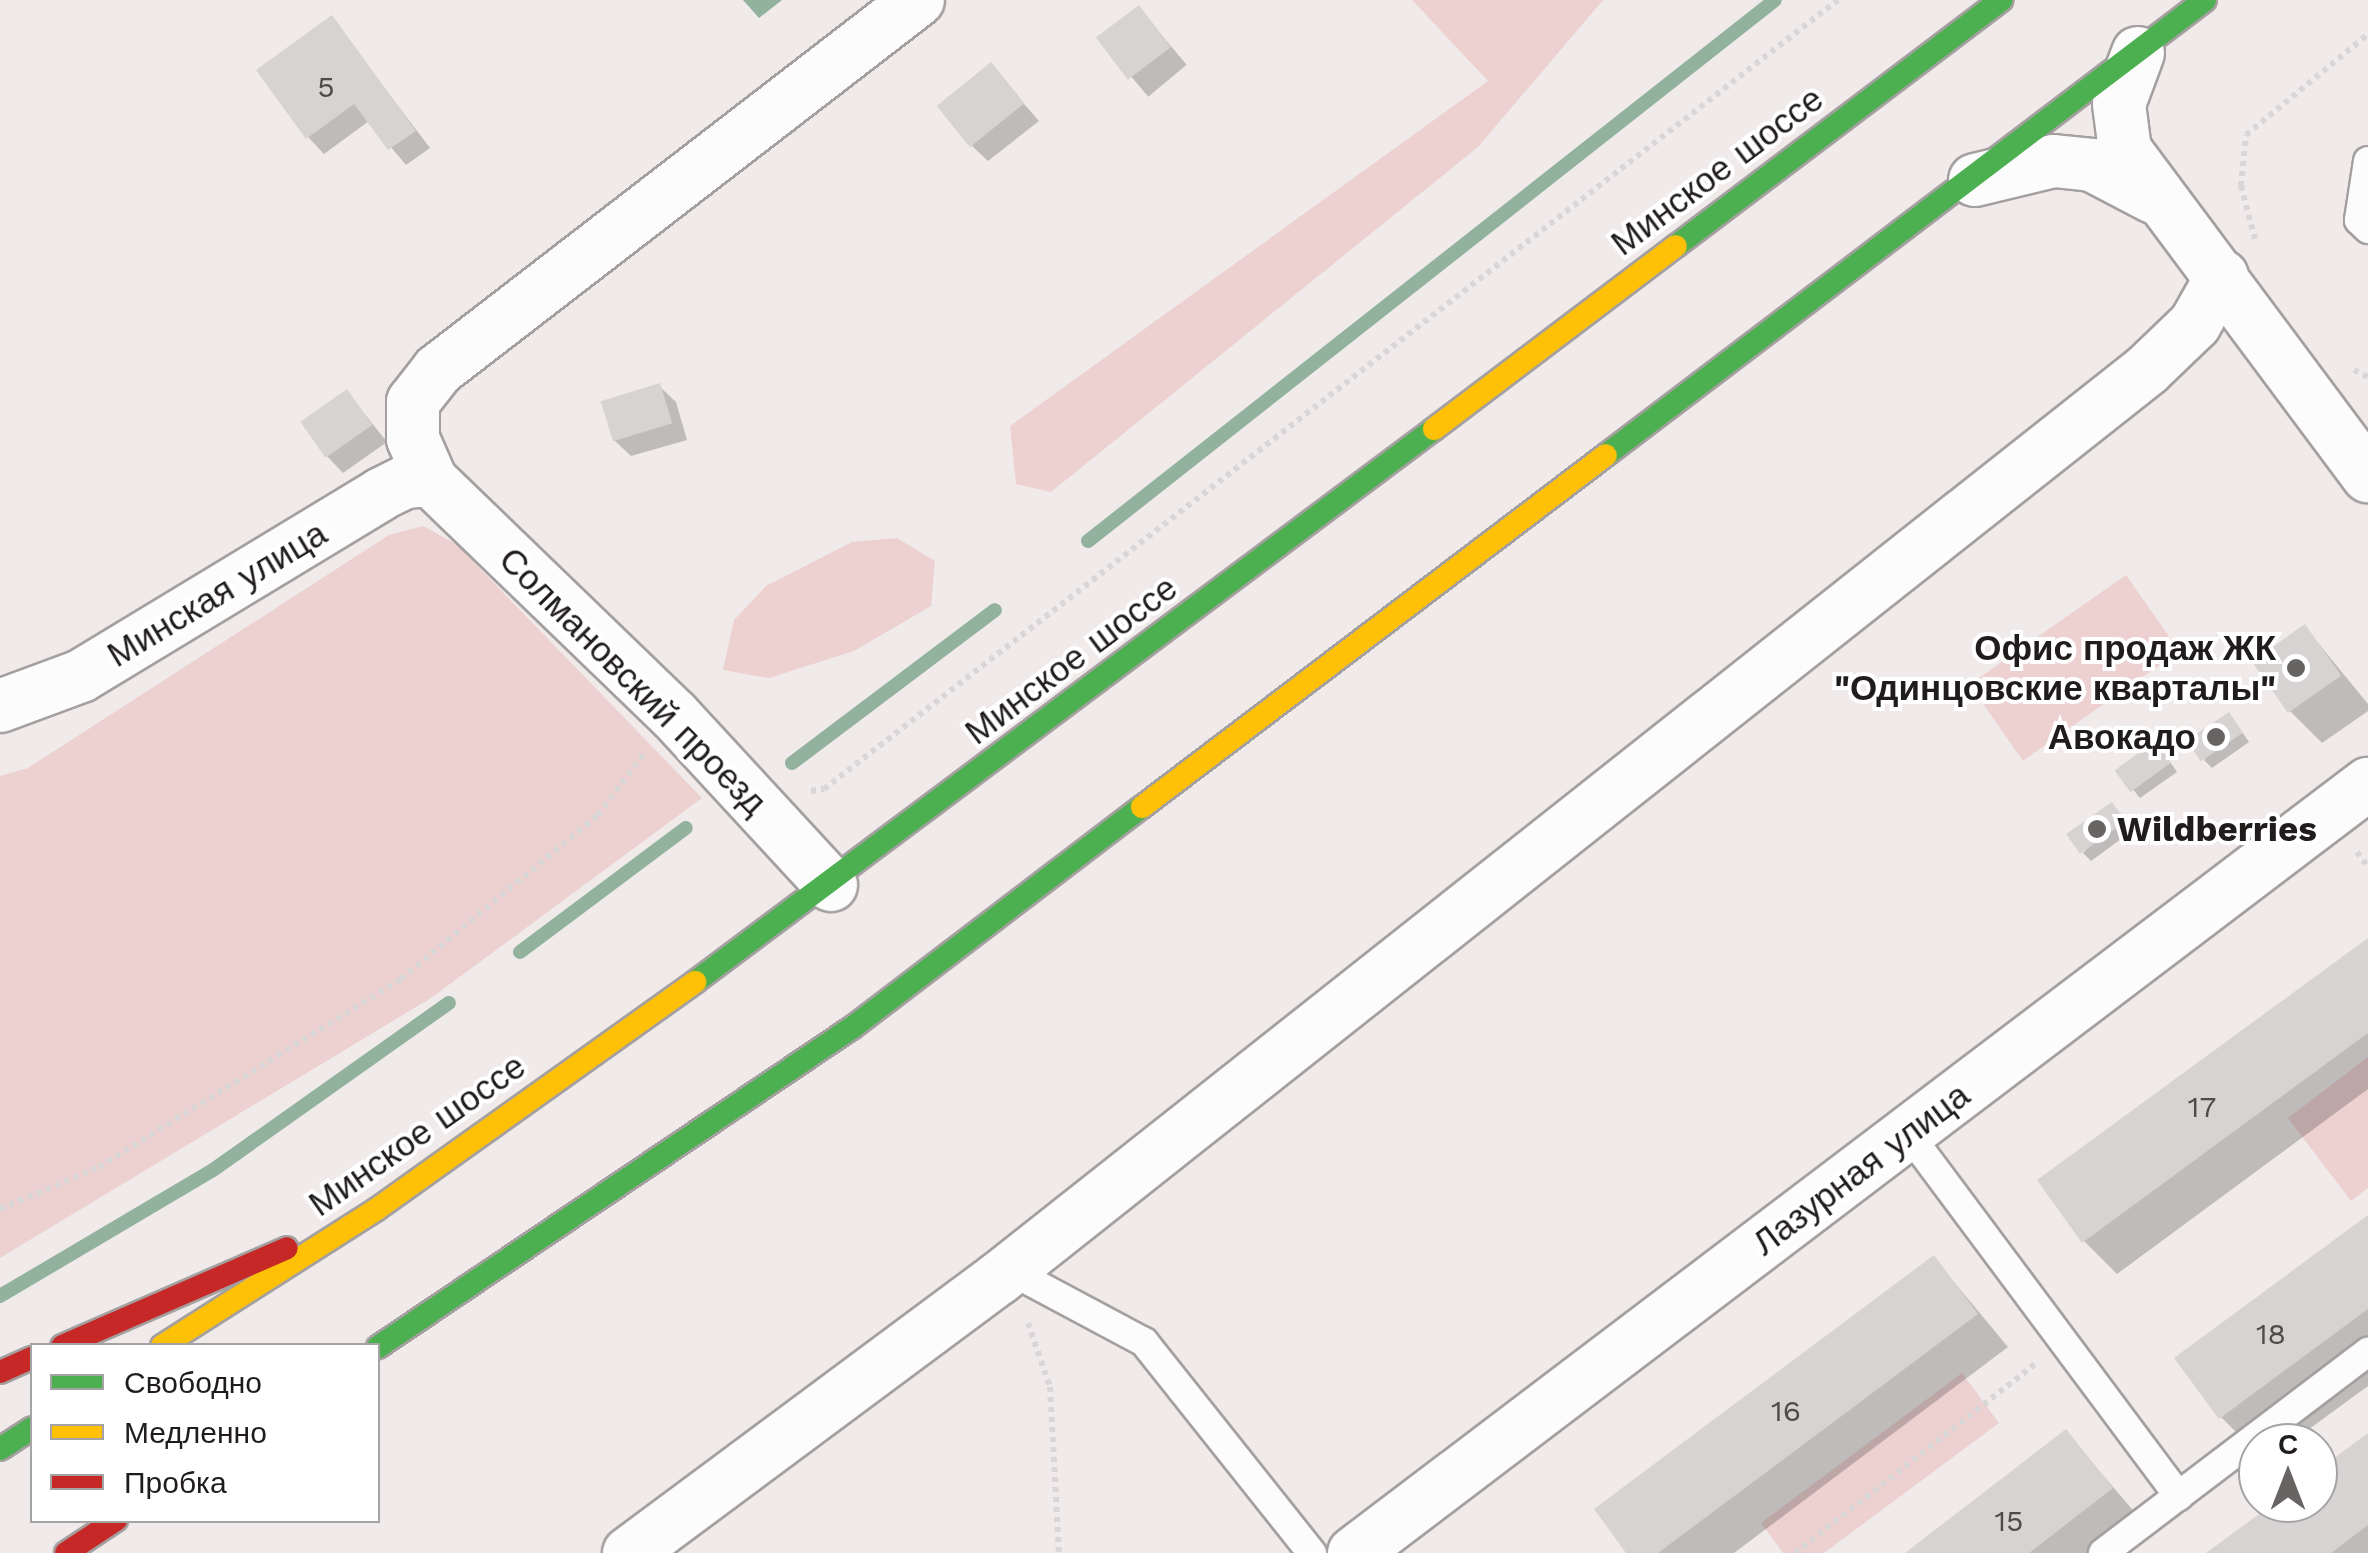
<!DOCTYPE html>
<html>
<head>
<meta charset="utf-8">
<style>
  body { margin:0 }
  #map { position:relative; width:2368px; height:1553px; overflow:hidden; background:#f0eaea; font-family:"Work Sans",sans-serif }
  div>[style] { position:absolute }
  .green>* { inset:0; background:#edd1d0; transform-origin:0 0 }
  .water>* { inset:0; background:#92b29e }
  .shadow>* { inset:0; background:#0003; transform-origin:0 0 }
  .stream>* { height:14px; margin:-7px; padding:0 7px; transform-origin:7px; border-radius:7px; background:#92b29e }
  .building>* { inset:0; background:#d8d3d3; transform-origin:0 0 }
  .path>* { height:6px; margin-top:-3px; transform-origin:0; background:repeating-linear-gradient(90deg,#d8d6d6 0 5px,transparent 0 10px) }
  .roads { filter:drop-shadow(2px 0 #a4a09f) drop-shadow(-2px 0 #a4a09f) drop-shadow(0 2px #a4a09f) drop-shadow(0 -2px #a4a09f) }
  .lane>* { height:28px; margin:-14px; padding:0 14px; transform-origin:14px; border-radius:14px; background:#fdfcfc }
  .street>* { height:52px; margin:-26px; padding:0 26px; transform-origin:26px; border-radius:26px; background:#fdfcfc }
  .fast>* { height:22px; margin:-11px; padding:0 11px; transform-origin:11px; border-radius:11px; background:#4caf50 }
  .slow>* { height:22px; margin:-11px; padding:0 11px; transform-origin:11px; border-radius:11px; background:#ffc107 }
  .jam>* { height:22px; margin:-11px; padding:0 11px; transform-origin:11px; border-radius:11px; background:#c62828 }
  .dots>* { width:28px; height:28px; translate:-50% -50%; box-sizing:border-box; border:5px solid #fff; border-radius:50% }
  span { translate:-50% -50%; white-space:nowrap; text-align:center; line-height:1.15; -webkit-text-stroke:8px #fff; paint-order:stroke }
  .number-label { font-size:30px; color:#4e4b4a }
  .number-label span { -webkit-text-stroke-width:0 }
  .street-label { font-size:35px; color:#1f1c1b }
  .poi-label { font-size:35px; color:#1f1c1b; font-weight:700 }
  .right { translate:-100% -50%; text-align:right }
  .left { translate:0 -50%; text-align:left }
  .legend { position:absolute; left:30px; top:1343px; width:350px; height:180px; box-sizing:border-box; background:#fff; border:2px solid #a5a4a4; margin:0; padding:12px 18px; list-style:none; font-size:30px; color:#1f1c1b }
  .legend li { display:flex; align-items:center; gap:20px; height:50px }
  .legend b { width:50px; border:2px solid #a5a4a4 }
  .north { position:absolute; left:2238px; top:1423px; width:100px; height:100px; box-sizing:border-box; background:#fff; border:2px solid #a5a4a4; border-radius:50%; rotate:0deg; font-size:28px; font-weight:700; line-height:40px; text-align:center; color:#1f1c1b }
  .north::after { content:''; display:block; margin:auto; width:35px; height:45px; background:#686463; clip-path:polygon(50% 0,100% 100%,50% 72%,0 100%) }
</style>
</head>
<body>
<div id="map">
  <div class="green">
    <div style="clip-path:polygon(1412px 0,1603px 0,1478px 147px,1051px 492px,1016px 484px,1010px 426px,1488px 81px)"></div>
    <div style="clip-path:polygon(423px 526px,456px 544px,702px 798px,431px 998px,0 1258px,0 776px,28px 768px,389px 535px)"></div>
    <div style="clip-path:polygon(897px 538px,935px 561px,931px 606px,854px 651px,769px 678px,723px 670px,734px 620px,766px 586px,852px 542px)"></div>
    <div style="left:2126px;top:575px;width:93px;height:191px;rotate:55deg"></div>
    <div style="clip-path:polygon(2368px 1057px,2368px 1188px,2351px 1201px,2288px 1118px)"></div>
    <div style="clip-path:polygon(1962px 1373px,1999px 1423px,1824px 1553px,1783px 1553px,1761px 1523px)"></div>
  </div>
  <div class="water">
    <div style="clip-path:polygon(743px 0,782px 0,759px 18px)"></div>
  </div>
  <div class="shadow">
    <div style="left:1139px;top:8px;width:74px;height:50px;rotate:50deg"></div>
    <div style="clip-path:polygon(332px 19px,430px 148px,406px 165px,369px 121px,324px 154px,308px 137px)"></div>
    <div style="clip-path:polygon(990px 65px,1039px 121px,988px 161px,971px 145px)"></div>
    <div style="clip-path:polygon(659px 386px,676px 402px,687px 440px,631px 456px,614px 440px)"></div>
    <div style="clip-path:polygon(347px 392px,387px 442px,343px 473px,327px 456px)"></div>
    <div style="clip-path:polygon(2305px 627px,2368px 704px,2368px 711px,2322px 743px,2290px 711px)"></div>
    <div style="clip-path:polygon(2236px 723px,2249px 742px,2212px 768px,2204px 760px)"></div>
    <div style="clip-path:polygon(2163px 752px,2177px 772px,2140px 798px,2118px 771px)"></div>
    <div style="clip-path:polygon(2120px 813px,2132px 831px,2091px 861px,2083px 853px)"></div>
    <div style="clip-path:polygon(2368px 941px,2368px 1089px,2117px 1274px,2084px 1241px)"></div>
    <div style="clip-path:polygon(2368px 1218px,2368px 1386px,2290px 1443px,2258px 1443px,2258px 1454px,2221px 1417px)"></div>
    <div style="clip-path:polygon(1934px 1258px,2008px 1347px,1734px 1553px,1629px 1553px)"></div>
    <div style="clip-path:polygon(2066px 1432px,2143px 1522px,2103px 1553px,1909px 1553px)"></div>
    <div style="clip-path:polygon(2368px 1436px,2368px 1553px,2211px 1553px,2278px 1503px,2318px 1503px,2318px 1473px)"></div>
  </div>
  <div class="stream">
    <div style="left:1088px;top:541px;width:874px;rotate:-38.22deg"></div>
    <div style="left:792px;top:763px;width:254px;rotate:-37deg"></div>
    <div style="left:520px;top:952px;width:207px;rotate:-36.8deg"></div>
    <div style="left:0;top:1296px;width:247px;rotate:-30.6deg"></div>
    <div style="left:213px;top:1170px;width:289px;rotate:-35.3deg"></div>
  </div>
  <div class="building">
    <div style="left:1139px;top:5px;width:53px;height:54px;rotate:53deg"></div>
    <div style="clip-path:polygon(332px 15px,416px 131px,388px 150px,354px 104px,306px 139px,256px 70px)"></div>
    <div style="left:991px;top:62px;width:53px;height:70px;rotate:51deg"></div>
    <div style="left:660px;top:383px;width:42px;height:62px;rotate:73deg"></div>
    <div style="left:347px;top:389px;width:44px;height:57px;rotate:55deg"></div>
    <div style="left:2305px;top:624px;width:63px;height:65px;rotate:55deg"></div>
    <div style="left:2229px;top:712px;width:25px;height:51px;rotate:56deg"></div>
    <div style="left:2155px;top:741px;width:27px;height:50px;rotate:54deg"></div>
    <div style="left:2112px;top:802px;width:24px;height:56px;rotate:55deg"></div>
    <div style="clip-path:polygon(2368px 938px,2368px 1033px,2082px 1243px,2037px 1180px)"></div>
    <div style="clip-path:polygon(2368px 1215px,2368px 1309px,2219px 1419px,2174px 1358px)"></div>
    <div style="clip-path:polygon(1934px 1255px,1978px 1314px,1658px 1553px,1626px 1553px,1594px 1509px)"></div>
    <div style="clip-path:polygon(2066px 1429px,2113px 1488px,2029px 1553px,1905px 1553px)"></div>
    <div style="clip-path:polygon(2368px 1433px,2368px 1525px,2331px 1553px,2206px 1553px,2274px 1503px,2318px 1503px,2318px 1470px)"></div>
  </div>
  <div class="path">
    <div style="left:2255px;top:239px;width:55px;rotate:-104.8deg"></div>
    <div style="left:2241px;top:186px;width:51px;rotate:-84.4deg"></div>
    <div style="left:2246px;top:135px;width:158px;rotate:-39.6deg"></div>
    <div style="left:2354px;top:370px;width:16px;rotate:27deg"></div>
    <div style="left:811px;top:791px;width:13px;rotate:-9deg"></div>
    <div style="left:824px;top:789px;width:1285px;rotate:-37.89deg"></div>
    <div style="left:2357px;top:852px;width:19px;rotate:54deg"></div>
    <div style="left:0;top:1209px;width:108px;rotate:-23deg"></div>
    <div style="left:99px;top:1167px;width:356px;rotate:-31.9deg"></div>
    <div style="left:401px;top:979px;width:256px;rotate:-39.8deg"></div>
    <div style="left:598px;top:815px;width:80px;rotate:-53.1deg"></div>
    <div style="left:1028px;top:1323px;width:68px;rotate:71deg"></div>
    <div style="left:1050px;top:1387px;width:166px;rotate:86.9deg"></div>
    <div style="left:1795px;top:1553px;width:309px;rotate:-38.2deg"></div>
  </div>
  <div class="roads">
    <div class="lane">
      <div style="left:2368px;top:161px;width:60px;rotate:98.7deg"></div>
      <div style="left:2359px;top:220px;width:13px;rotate:45deg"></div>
      <div style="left:1908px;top:1133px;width:453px;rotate:53.3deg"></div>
      <div style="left:1009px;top:1270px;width:153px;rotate:28.1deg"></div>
      <div style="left:1144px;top:1342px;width:270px;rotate:51.5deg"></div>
      <div style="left:2103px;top:1553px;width:333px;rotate:-37.2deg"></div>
    </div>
    <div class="street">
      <div style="left:2138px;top:53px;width:54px;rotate:110.4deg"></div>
      <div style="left:2119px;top:104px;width:46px;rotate:82.6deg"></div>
      <div style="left:2125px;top:150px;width:407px;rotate:53.3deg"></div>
      <div style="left:1975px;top:180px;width:81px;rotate:-13.5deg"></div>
      <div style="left:2054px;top:161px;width:38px;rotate:6deg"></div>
      <div style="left:2092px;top:165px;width:69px;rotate:27.7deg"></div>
      <div style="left:0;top:706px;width:86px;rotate:-20.3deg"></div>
      <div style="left:81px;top:676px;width:351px;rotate:-31.2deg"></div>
      <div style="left:381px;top:494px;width:28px;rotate:-26deg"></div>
      <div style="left:406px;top:482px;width:25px;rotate:-5deg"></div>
      <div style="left:831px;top:885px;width:231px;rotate:-132.7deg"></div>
      <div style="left:674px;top:715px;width:338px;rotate:-136deg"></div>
      <div style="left:431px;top:480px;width:45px;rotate:-113.7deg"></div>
      <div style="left:413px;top:439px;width:37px;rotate:-90deg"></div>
      <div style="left:413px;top:402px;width:41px;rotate:-52deg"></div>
      <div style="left:438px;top:370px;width:606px;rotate:-37.63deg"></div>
      <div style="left:629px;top:1553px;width:460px;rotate:-36.6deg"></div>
      <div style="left:998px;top:1279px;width:1465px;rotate:-38.35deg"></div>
      <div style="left:2147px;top:370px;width:66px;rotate:-43.8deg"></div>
      <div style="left:2195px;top:324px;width:55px;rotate:-60.6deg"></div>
      <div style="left:1354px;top:1553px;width:1273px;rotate:-37.18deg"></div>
    </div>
    <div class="fast">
      <div style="left:1676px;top:246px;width:408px;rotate:-37.1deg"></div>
      <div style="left:1606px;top:455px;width:752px;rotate:-37.22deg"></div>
      <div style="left:695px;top:982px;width:923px;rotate:-36.81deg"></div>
      <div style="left:378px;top:1347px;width:573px;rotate:-33.97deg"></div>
      <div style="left:853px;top:1027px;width:363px;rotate:-37.3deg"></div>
      <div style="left:0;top:1449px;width:38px;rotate:-33deg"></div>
    </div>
    <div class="slow">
      <div style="left:1434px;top:429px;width:303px;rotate:-37.1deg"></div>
      <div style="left:1142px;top:807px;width:582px;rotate:-37.18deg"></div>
      <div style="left:162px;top:1346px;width:255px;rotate:-32.5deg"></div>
      <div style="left:377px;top:1209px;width:391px;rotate:-35.5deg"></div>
    </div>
    <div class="jam">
      <div style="left:62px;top:1346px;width:245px;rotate:-23.5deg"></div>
      <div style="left:0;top:1372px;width:35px;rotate:-24deg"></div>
      <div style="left:66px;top:1553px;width:60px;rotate:-33.4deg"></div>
    </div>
  </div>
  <div class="dots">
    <div style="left:2296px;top:668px;background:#686463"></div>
    <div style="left:2216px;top:737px;background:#686463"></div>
    <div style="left:2097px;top:829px;background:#686463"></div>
  </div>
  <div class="number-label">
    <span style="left:326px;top:87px">5</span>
    <span style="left:2202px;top:1107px">17</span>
    <span style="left:2271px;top:1334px">18</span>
    <span style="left:1786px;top:1411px">16</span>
    <span style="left:2009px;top:1521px">15</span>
  </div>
  <div class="street-label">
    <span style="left:1717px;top:171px;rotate:-37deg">Минское шоссе</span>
    <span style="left:217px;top:594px;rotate:-31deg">Минская улица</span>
    <span style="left:1071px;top:660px;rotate:-37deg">Минское шоссе</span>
    <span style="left:633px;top:681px;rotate:45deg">Солмановский проезд</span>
    <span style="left:417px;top:1135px;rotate:-35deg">Минское шоссе</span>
    <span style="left:1861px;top:1169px;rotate:-37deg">Лазурная улица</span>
  </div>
  <div class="poi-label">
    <span class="right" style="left:2276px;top:668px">Офис продаж ЖК<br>"Одинцовские кварталы"</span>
    <span class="right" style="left:2196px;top:737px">Авокадо</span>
    <span class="left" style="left:2117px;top:829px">Wildberries</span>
  </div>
  <ul class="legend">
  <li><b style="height:12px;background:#4caf50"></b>Свободно</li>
  <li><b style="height:12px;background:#ffc107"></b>Медленно</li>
  <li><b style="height:12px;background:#c62828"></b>Пробка</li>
  </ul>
  <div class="north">С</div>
</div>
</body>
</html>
